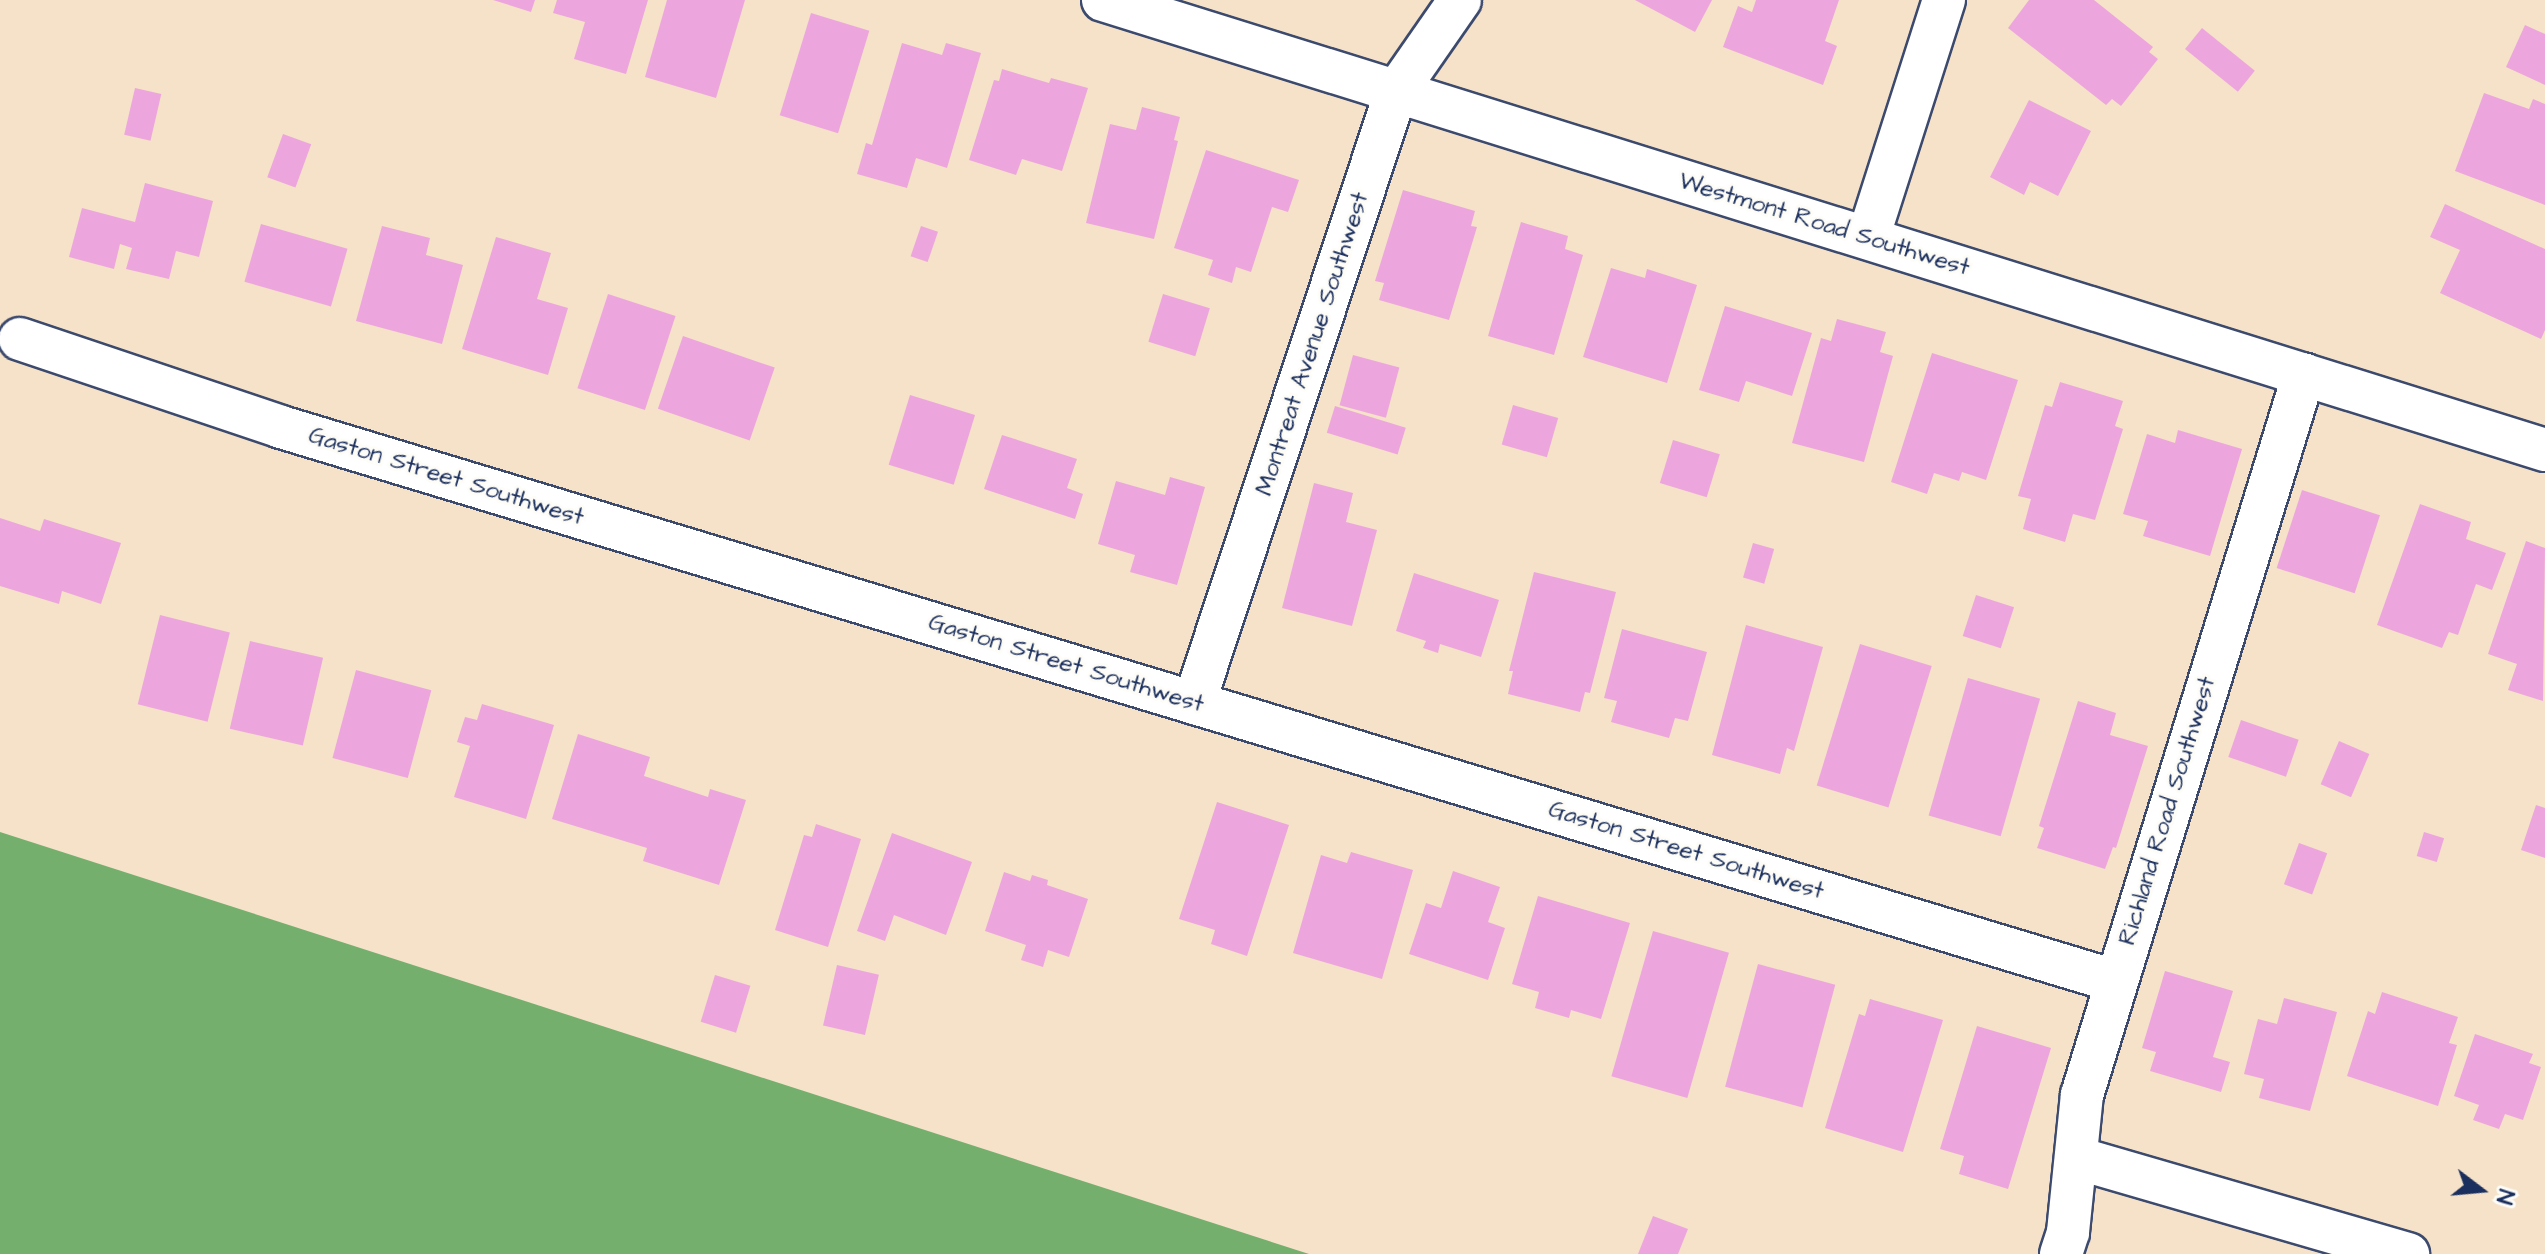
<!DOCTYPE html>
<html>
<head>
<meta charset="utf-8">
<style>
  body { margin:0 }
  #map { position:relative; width:2545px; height:1254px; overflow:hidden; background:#f5e2c8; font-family:"Architects Daughter",sans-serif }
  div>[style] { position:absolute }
  .forest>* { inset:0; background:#75af6e }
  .building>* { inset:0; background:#eda6dd; transform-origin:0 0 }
  .roads { filter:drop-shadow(2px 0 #3c4a6e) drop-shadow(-2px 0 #3c4a6e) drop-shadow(0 2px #3c4a6e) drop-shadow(0 -2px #3c4a6e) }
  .minor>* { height:42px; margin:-21px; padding:0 21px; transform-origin:21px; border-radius:21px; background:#fff }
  span { translate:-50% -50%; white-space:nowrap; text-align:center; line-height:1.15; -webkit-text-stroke:6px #fdfcf7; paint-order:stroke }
  .street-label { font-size:24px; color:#1b2f5e }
  .north { position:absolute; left:2441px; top:1150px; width:80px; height:80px; -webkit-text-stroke:6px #fdfcf7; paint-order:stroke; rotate:106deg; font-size:22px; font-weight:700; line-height:32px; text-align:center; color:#1b2f5e }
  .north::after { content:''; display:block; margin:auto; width:28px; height:36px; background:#1b2f5e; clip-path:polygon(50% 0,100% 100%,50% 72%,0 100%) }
</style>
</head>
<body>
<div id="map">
  <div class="forest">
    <div style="clip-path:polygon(0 832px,252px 913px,1309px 1254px,0 1254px)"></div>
  </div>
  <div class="building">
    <div style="clip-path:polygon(493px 0,535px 0,531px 12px)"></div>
    <div style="clip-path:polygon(557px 0,648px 0,626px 74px,574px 59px,585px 22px,553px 13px)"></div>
    <div style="clip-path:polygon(667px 0,745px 0,716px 98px,645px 77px)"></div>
    <div style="clip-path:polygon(1635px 0,1712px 0,1695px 32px)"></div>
    <div style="clip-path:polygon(1756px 0,1839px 0,1825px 41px,1837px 46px,1823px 85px,1723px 47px,1738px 6px,1752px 12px)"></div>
    <div style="clip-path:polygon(2029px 0,2094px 0,2153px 47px,2149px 52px,2158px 59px,2121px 106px,2112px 99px,2106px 105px,2008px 28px)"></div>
    <div style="left:811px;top:13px;width:61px;height:107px;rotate:17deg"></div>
    <div style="clip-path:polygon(2525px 25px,2545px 34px,2545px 85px,2506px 67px)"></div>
    <div style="left:2202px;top:28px;width:68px;height:27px;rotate:39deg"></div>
    <div style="clip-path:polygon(902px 43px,942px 55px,946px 43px,981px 53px,947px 168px,916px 158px,907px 188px,857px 174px,866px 143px,872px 145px)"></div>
    <div style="clip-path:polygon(1002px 69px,1049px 83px,1051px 78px,1088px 88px,1062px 171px,1022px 159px,1016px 175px,969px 160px,994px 80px,999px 81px)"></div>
    <div style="left:135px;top:88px;width:27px;height:48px;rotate:13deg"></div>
    <div style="clip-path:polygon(2484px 93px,2529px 109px,2533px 99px,2545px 104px,2545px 205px,2455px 171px)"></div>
    <div style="clip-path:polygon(2029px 100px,2091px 131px,2058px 196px,2030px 182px,2024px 195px,1990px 177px)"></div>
    <div style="clip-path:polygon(1142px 107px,1180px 117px,1174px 140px,1178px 141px,1154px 239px,1086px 223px,1110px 124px,1136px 130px)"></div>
    <div style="left:283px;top:134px;width:30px;height:46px;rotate:20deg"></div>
    <div style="clip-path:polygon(1206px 150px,1299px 180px,1288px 212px,1272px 207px,1251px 272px,1236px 267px,1232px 283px,1208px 275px,1213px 260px,1174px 248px)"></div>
    <div style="clip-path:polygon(145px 183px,213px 201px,199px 257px,176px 251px,169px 279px,126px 269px,132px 248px,120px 244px,114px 269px,69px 257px,82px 208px,135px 222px)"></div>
    <div style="clip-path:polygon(1403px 190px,1475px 211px,1471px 226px,1477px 227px,1449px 320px,1379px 300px,1384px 283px,1375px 281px)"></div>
    <div style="clip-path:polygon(2445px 204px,2545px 249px,2545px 330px,2541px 339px,2440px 293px,2460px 250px,2430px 237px)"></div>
    <div style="clip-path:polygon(1521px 222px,1568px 236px,1565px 249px,1583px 255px,1554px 355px,1488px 336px)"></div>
    <div style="left:261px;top:224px;width:90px;height:60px;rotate:16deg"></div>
    <div style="clip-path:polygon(382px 226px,430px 238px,426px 255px,463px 265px,442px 344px,356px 321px)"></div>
    <div style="left:921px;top:226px;width:18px;height:32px;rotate:19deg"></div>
    <div style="clip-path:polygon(496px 237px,551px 253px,537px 299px,568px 308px,548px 375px,462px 349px)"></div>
    <div style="clip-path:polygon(1611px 268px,1645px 278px,1647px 269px,1697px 285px,1667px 383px,1583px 357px)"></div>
    <div style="left:608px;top:294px;width:71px;height:99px;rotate:18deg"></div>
    <div style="left:1163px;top:294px;width:49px;height:50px;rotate:17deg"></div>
    <div style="clip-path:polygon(1725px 306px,1812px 333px,1792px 396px,1746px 381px,1739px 402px,1699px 390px)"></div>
    <div style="clip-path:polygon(1837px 319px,1886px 332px,1880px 352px,1893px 356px,1864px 462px,1792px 443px,1821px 338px,1831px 341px)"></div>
    <div style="left:683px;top:336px;width:97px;height:77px;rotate:19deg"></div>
    <div style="clip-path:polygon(1932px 353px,2018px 380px,1986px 480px,1962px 472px,1959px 481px,1934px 473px,1927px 494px,1891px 482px)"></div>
    <div style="left:1353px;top:355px;width:48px;height:52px;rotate:15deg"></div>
    <div style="clip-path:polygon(2060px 382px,2123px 401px,2115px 426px,2123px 429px,2095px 520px,2073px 514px,2065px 542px,2023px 529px,2031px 499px,2018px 496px,2045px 405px,2052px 407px)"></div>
    <div style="left:910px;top:395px;width:68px;height:73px;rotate:17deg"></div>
    <div style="left:1513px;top:405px;width:47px;height:41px;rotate:16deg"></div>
    <div style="left:1335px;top:406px;width:74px;height:28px;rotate:17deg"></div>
    <div style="clip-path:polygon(2178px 430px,2242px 449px,2210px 556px,2143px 536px,2148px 521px,2123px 514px,2147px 434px,2175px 443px)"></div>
    <div style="clip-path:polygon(1002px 435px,1077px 459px,1067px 488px,1083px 494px,1075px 519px,984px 489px)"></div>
    <div style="left:1673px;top:440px;width:49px;height:45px;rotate:17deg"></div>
    <div style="clip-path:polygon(1170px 477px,1205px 487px,1177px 585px,1130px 572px,1135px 555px,1098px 544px,1116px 481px,1165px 495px)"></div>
    <div style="clip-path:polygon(1314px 483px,1353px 493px,1346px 522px,1377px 530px,1352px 626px,1282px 608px)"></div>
    <div style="left:2302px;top:490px;width:82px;height:82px;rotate:18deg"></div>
    <div style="clip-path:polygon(2420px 504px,2471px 522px,2466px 539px,2506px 553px,2492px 590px,2476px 584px,2458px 635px,2449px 632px,2442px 648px,2377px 625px)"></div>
    <div style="clip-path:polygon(0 518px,40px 531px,44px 519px,121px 543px,101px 604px,62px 591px,59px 604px,0 586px)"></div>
    <div style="clip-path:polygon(2526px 541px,2545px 548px,2543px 701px,2508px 690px,2517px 664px,2488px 654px)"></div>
    <div style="left:1753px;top:543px;width:22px;height:36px;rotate:16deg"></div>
    <div style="clip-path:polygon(1534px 572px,1616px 592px,1590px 693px,1585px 692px,1580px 712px,1508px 694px,1513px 671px,1509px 671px)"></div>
    <div style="clip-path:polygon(1414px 573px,1499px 600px,1481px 657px,1440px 644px,1438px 653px,1423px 648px,1426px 641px,1396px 631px)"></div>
    <div style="left:1976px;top:595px;width:40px;height:43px;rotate:18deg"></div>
    <div style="left:160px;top:615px;width:72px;height:92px;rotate:14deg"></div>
    <div style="clip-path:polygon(1746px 625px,1823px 647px,1794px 751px,1787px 748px,1780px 774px,1712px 755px)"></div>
    <div style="clip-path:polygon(1622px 629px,1707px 652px,1688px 721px,1675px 718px,1669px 738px,1611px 722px,1617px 701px,1604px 698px)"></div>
    <div style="left:250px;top:641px;width:75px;height:90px;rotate:13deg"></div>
    <div style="left:1860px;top:644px;width:75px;height:148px;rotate:17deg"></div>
    <div style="left:356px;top:670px;width:78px;height:91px;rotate:15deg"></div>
    <div style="left:1968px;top:678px;width:75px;height:143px;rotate:16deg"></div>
    <div style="clip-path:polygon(2078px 701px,2116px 713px,2110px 735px,2148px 746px,2116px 848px,2113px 847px,2105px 869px,2037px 848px,2044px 828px,2039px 826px)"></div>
    <div style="clip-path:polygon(482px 704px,554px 725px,526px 819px,454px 797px,470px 746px,457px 742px,465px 717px,477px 720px)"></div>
    <div style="left:2241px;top:720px;width:61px;height:39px;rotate:19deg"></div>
    <div style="clip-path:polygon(578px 734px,650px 757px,644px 776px,708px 797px,710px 789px,746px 800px,719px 885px,643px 861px,647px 848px,552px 819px)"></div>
    <div style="left:2339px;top:741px;width:33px;height:47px;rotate:23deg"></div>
    <div style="clip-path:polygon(1217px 802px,1289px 825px,1247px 956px,1211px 944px,1215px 930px,1179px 919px)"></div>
    <div style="clip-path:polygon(2536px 805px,2545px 808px,2545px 858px,2521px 850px)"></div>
    <div style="clip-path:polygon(816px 824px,861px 839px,828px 947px,775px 930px,804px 835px,812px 837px)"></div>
    <div style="left:2424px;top:832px;width:21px;height:25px;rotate:17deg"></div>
    <div style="clip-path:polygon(892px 833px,972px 862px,946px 935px,894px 915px,885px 941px,857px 931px)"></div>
    <div style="left:2299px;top:843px;width:30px;height:44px;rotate:20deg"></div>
    <div style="clip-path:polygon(1351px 852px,1413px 870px,1382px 979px,1293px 953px,1321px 855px,1347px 863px)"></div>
    <div style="clip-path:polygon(1453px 871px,1500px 887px,1488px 922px,1505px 928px,1488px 980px,1409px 954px,1426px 903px,1441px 908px)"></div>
    <div style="clip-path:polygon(1004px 872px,1030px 881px,1032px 875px,1048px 880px,1047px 885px,1088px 899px,1069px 957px,1048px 950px,1043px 967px,1021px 960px,1026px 945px,985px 931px)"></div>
    <div style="clip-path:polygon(1538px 896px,1630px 923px,1601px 1019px,1571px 1010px,1569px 1018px,1535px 1008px,1539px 992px,1512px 984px)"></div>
    <div style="left:1653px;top:931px;width:79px;height:151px;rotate:16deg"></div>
    <div style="left:1758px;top:964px;width:80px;height:127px;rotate:15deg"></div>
    <div style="left:837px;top:965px;width:43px;height:62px;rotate:13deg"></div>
    <div style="clip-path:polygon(2165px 971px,2233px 991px,2213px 1057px,2230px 1062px,2221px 1092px,2150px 1071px,2156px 1052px,2142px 1048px)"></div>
    <div style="left:715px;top:975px;width:37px;height:49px;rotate:17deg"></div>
    <div style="clip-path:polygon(2382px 992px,2458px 1017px,2449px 1043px,2457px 1045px,2438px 1106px,2347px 1076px,2368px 1011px,2375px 1014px)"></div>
    <div style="clip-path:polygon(2284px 998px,2337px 1012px,2310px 1111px,2259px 1098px,2264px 1079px,2244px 1074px,2258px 1019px,2277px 1024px)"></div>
    <div style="clip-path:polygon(1870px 999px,1943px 1020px,1903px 1152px,1825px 1128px,1859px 1014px,1865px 1016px)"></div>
    <div style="clip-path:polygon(1977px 1026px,2051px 1048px,2008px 1189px,1959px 1174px,1964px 1156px,1940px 1149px)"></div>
    <div style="clip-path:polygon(2475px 1034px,2533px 1054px,2529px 1063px,2541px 1067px,2523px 1120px,2505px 1114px,2499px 1129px,2473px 1120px,2479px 1105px,2454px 1096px)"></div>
    <div style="clip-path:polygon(1653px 1216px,1688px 1229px,1678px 1254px,1638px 1254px)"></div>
  </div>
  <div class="roads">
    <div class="minor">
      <div style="left:1103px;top:0;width:1511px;rotate:17.33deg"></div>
      <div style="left:1868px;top:238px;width:250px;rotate:-72.3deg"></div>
      <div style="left:20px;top:339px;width:275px;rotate:18.6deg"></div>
      <div style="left:281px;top:427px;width:1916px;rotate:16.81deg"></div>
      <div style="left:1194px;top:703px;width:644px;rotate:-71.71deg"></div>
      <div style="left:1396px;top:92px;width:112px;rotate:-55.2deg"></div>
      <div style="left:2077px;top:1158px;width:345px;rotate:16.2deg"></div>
      <div style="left:2061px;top:1254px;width:23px;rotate:-72deg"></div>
      <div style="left:2068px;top:1232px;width:138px;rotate:-84.2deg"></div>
      <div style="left:2082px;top:1095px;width:754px;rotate:-72.89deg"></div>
    </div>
  </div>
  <div class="street-label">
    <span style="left:1824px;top:225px;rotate:17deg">Westmont Road Southwest</span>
    <span style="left:1313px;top:344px;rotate:-72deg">Montreat Avenue Southwest</span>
    <span style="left:446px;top:477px;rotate:17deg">Gaston Street Southwest</span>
    <span style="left:1066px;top:664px;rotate:17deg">Gaston Street Southwest</span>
    <span style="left:2168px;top:811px;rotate:-73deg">Richland Road Southwest</span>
    <span style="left:1686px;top:851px;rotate:17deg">Gaston Street Southwest</span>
  </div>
  <div class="north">N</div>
</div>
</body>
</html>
